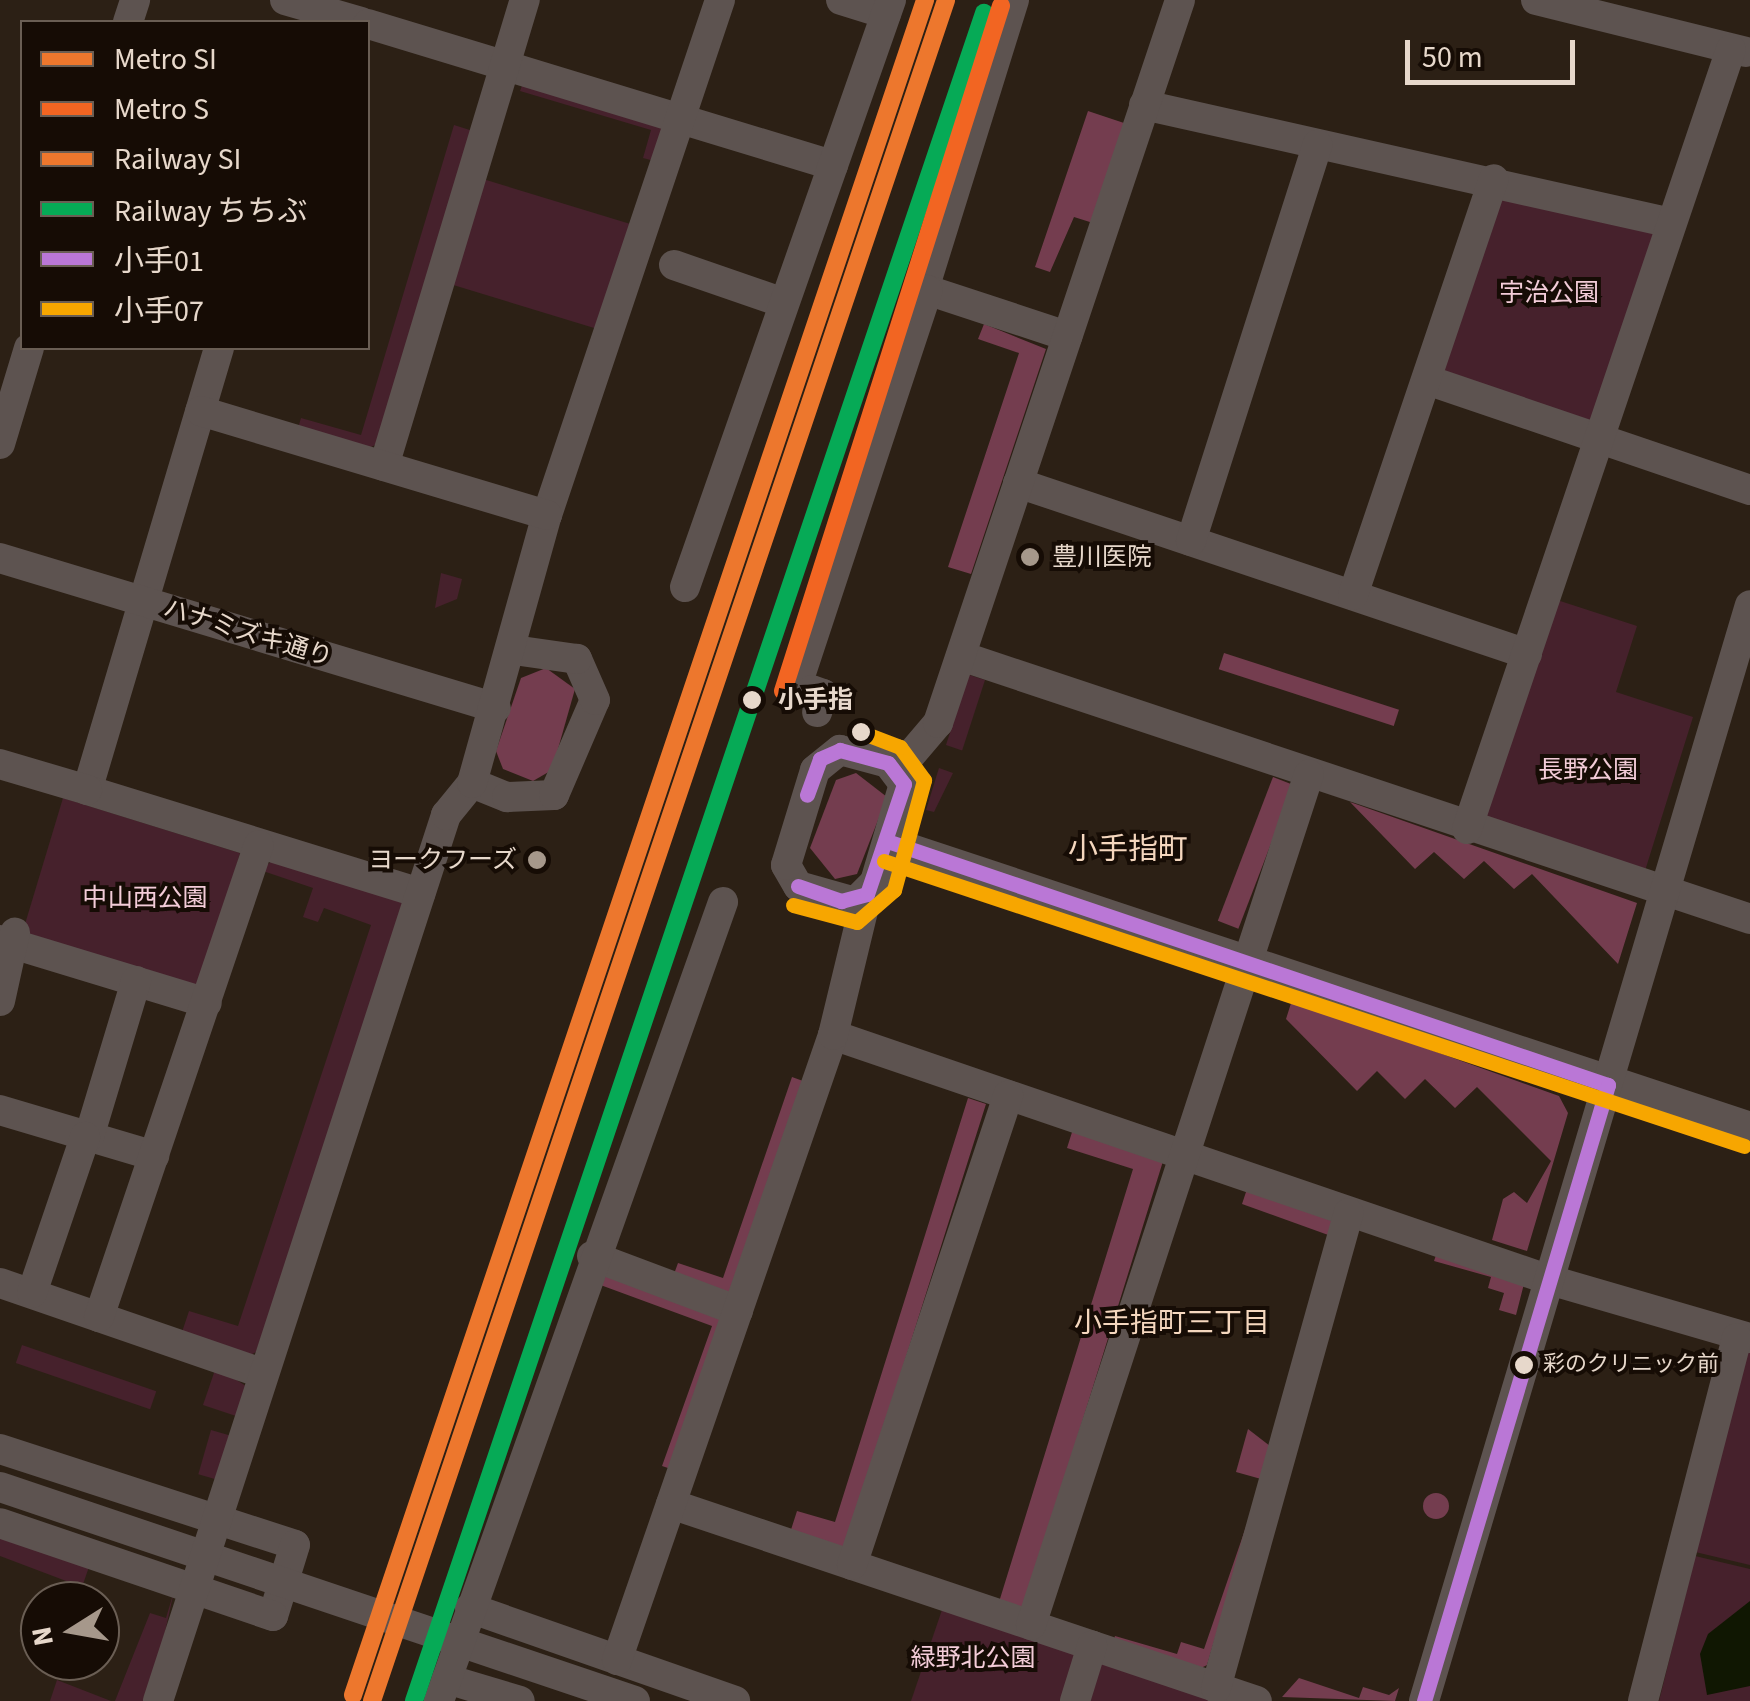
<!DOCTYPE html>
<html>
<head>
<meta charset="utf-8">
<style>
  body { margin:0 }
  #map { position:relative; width:1750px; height:1701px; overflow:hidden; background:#2c2015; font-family:"Source Sans 3","Noto Sans JP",sans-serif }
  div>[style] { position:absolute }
  .green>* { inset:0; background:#46212c; transform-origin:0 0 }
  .forest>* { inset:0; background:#743d4f; transform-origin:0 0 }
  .round { border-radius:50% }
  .water>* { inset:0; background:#101702 }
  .minor>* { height:30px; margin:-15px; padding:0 15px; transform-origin:15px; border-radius:15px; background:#5d5350 }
  .bus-1>* { height:15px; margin:-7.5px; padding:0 7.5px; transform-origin:7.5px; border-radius:7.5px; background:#ba77d6 }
  .bus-2>* { height:15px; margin:-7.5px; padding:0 7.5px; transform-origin:7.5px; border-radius:7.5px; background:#f7a600 }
  .rail-1>* { height:18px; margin:-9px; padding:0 9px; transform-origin:9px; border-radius:9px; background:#ed772d }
  .rail-2>* { height:18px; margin:-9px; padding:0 9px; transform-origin:9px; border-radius:9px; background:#06aa56 }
  .metro-1>* { height:18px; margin:-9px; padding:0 9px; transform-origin:9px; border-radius:9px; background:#ed772d }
  .metro-2>* { height:18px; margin:-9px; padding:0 9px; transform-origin:9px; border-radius:9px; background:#f26522 }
  .dots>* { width:28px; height:28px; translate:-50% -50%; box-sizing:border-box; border:5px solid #160c05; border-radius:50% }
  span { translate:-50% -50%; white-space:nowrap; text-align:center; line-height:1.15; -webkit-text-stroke:8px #160c05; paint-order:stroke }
  .bus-label { font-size:22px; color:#e7d8cb }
  .left { translate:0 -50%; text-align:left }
  .park-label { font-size:25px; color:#f3ccd8 }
  .poi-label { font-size:25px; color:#e7d8cb }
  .right { translate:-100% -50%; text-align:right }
  .street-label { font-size:25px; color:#e7d8cb }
  .stop-label { font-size:25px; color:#e7d8cb; font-weight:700 }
  .neighbourhood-label { font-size:28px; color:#f5d7be }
  .quarter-label { font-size:30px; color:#f5d7be }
  .legend { position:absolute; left:20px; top:20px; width:350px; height:330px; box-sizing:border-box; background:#160c05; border:2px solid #6a5e54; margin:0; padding:12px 18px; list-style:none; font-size:30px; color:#e7d8cb }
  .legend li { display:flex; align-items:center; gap:20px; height:50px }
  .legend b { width:50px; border:2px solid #6a5e54 }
  .north { position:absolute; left:20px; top:1581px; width:100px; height:100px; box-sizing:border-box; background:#160c05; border:2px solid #6a5e54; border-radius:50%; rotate:259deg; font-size:28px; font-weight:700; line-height:40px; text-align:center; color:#e7d8cb }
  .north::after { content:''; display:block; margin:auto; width:35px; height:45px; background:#a6988b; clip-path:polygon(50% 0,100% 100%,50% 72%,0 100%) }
  .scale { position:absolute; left:1405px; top:40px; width:170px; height:45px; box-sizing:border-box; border:5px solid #e7d8cb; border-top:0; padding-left:12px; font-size:30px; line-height:35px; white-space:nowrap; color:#e7d8cb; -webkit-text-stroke:8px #160c05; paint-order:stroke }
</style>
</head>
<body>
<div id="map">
  <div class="green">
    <div style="clip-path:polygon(524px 80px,663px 122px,658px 162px,643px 158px,651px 130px,520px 91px)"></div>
    <div style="clip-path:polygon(454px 125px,473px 131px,379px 443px,367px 449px,298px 428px,301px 418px,361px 435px)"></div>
    <div style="left:483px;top:179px;width:161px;height:110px;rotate:17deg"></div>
    <div style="left:1494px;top:179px;width:175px;height:208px;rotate:19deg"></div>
    <div style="clip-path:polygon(441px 573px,462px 579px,457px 599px,435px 608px)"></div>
    <div style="clip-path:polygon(1554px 599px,1637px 626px,1616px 692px,1693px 717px,1644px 874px,1483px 823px)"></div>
    <div style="left:985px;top:680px;width:74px;height:17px;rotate:108deg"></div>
    <div style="clip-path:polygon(939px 768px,953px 773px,934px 812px,926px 810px)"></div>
    <div style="clip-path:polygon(63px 798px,240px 853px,204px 980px,191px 987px,22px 934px)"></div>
    <div style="clip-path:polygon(272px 861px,401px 898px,407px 911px,256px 1352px,247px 1357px,181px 1335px,189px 1311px,238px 1326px,371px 925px,324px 908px,318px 922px,303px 917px,313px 888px,260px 870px)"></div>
    <div style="clip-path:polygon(1750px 1344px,1750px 1565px,1691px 1551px)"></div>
    <div style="left:22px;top:1345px;width:142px;height:19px;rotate:19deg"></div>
    <div style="clip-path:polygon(216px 1367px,246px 1386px,236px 1416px,203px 1405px)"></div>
    <div style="left:211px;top:1430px;width:19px;height:46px;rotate:16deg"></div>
    <div style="clip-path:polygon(0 1534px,90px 1564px,82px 1587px,0 1556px)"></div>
    <div style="clip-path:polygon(1695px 1556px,1750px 1569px,1750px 1701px,1659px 1701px)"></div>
    <div style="clip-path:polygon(174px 1591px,150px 1701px,115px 1701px,150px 1613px,166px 1618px)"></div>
    <div style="clip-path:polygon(945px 1601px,1086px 1649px,1069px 1701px,911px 1701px)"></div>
    <div style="clip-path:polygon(1099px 1662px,1215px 1701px,1086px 1701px)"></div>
    <div style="clip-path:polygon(57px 1680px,111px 1701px,50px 1701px)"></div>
  </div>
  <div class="forest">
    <div style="clip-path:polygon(1088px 111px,1127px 124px,1093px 223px,1074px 217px,1050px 272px,1035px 267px)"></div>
    <div style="clip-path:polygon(984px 324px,1046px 349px,971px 574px,948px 567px,1019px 353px,978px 339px)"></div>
    <div style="left:1224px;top:653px;width:184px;height:17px;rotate:18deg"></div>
    <div style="clip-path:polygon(546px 668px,575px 689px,552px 770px,533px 781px,503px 769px,496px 751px,521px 678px)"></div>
    <div style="clip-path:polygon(856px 773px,887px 797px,857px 874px,835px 879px,810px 848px,836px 780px)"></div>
    <div style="left:1273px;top:777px;width:22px;height:154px;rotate:21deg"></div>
    <div style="clip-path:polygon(1350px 802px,1637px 903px,1618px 964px,1532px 874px,1514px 889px,1484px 861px,1464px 879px,1434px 852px,1415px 869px)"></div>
    <div style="clip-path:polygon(1292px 1000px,1559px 1096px,1568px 1113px,1527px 1251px,1492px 1240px,1503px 1199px,1514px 1192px,1527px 1203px,1551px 1161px,1477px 1087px,1455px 1108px,1425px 1079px,1405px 1099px,1377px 1071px,1357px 1091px,1286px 1019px)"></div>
    <div style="clip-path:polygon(792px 1077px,803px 1081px,729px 1293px,674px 1274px,678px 1263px,723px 1278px)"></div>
    <div style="clip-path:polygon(968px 1098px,986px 1104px,843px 1556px,788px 1539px,797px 1511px,835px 1522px)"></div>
    <div style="clip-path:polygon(1073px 1129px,1164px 1158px,1024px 1609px,999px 1602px,1133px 1169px,1067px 1148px)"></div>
    <div style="clip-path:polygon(1247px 1189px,1337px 1213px,1331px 1236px,1242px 1204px)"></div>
    <div style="clip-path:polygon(1437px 1252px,1526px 1276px,1516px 1315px,1499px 1310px,1504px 1293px,1488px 1288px,1491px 1277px,1434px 1261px)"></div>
    <div style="clip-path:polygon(598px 1273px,725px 1319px,671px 1469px,662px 1466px,712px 1326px,595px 1283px)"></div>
    <div style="clip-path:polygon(1248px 1429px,1270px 1446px,1261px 1479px,1236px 1472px)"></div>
    <div style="clip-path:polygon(1260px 1486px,1207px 1665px,1197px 1670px,1112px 1645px,1115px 1636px,1177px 1654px,1181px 1642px,1204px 1649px)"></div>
    <div class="round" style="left:1423px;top:1493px;width:26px;height:26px"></div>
    <div style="clip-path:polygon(1299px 1678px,1359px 1698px,1363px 1687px,1389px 1695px,1399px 1688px,1395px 1701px,1282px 1697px)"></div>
  </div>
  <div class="water">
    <div style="clip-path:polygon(1750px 1601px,1750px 1686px,1707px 1695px,1700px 1654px,1708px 1634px)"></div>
  </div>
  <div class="minor">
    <div style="left:285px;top:0;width:79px;rotate:16.1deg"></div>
    <div style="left:841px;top:0;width:47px;rotate:17.3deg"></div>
    <div style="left:1014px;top:0;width:303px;rotate:107.3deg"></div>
    <div style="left:924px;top:289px;width:151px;rotate:18.2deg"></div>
    <div style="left:1536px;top:0;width:216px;rotate:13.9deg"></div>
    <div style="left:128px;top:22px;width:23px;rotate:-72deg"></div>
    <div style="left:368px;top:24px;width:486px;rotate:16.9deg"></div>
    <div style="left:1144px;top:105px;width:540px;rotate:12.62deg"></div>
    <div style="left:674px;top:265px;width:116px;rotate:19.1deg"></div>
    <div style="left:219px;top:348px;width:461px;rotate:106.6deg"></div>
    <div style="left:87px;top:790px;width:349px;rotate:17.2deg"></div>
    <div style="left:1430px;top:381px;width:338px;rotate:18.8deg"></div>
    <div style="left:0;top:444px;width:100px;rotate:-73.2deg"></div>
    <div style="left:384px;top:466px;width:487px;rotate:-73.2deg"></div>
    <div style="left:1018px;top:483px;width:537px;rotate:18.57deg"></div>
    <div style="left:547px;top:515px;width:543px;rotate:-71.43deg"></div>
    <div style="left:1191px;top:541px;width:416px;rotate:-72.3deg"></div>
    <div style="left:0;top:558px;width:518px;rotate:16.83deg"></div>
    <div style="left:685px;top:587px;width:622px;rotate:-70.66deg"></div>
    <div style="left:1353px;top:595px;width:439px;rotate:-71.3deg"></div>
    <div style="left:961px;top:656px;width:832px;rotate:18.43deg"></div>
    <div style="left:802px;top:670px;width:400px;rotate:-71.7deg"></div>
    <div style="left:812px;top:690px;width:12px;rotate:20deg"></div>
    <div style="left:823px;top:694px;width:19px;rotate:108deg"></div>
    <div style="left:840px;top:750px;width:50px;rotate:15.2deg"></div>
    <div style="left:888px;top:763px;width:26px;rotate:53deg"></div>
    <div style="left:904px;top:784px;width:102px;rotate:106.5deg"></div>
    <div style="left:875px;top:882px;width:28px;rotate:135deg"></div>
    <div style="left:855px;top:902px;width:59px;rotate:-164.3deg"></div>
    <div style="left:798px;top:886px;width:24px;rotate:-120deg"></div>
    <div style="left:786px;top:865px;width:99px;rotate:-73deg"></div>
    <div style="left:815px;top:770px;width:32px;rotate:-39deg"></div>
    <div style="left:0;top:764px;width:91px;rotate:16.6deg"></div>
    <div style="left:897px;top:771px;width:63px;rotate:-49.5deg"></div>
    <div style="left:938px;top:723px;width:762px;rotate:-71.49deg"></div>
    <div style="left:472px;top:783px;width:38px;rotate:22deg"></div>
    <div style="left:507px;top:797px;width:47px;rotate:-2.4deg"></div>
    <div style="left:554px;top:795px;width:103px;rotate:-66.7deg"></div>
    <div style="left:595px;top:700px;width:45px;rotate:-113.7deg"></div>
    <div style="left:577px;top:659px;width:64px;rotate:-171.9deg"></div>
    <div style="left:1467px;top:829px;width:823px;rotate:-71.3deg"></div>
    <div style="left:890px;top:842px;width:906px;rotate:18.33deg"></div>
    <div style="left:0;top:940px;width:216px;rotate:16.9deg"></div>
    <div style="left:0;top:1001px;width:70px;rotate:-77.6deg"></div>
    <div style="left:833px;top:1035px;width:758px;rotate:18.87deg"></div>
    <div style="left:1550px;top:1280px;width:208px;rotate:16.2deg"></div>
    <div style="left:0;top:1110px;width:161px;rotate:16.6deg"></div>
    <div style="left:89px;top:1137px;width:163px;rotate:-73.2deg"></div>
    <div style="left:592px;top:1256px;width:156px;rotate:20.6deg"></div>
    <div style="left:0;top:1283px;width:277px;rotate:19deg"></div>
    <div style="left:32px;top:1293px;width:165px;rotate:-71.2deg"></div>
    <div style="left:99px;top:1317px;width:498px;rotate:-71.3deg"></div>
    <div style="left:0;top:1449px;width:310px;rotate:18deg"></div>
    <div style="left:295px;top:1545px;width:74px;rotate:107.2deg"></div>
    <div style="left:273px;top:1616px;width:288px;rotate:-161.2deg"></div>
    <div style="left:0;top:1487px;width:670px;rotate:18.62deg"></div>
    <div style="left:671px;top:1504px;width:618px;rotate:18.58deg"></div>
    <div style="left:852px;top:1565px;width:495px;rotate:-71.6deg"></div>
    <div style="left:470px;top:1608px;width:281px;rotate:19.3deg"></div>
    <div style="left:1031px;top:1625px;width:895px;rotate:-71.91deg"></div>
    <div style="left:617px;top:1660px;width:661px;rotate:-70.93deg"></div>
    <div style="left:833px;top:1035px;width:145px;rotate:-76.4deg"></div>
    <div style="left:447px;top:1679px;width:76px;rotate:16.8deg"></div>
    <div style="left:1216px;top:1688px;width:493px;rotate:-74.4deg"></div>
    <div style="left:158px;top:1701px;width:932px;rotate:-71.99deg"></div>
    <div style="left:446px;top:815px;width:41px;rotate:-50.9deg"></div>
    <div style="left:472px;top:783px;width:278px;rotate:-74.4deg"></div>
    <div style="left:547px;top:515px;width:362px;rotate:-163.3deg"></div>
    <div style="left:439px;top:1701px;width:848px;rotate:-70.43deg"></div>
    <div style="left:1075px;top:1701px;width:58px;rotate:-72.8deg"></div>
    <div style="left:1424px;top:1701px;width:1143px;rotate:-73.44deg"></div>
    <div style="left:1643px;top:1701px;width:375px;rotate:-75.5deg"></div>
  </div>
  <div class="bus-1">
    <div style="left:890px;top:842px;width:758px;rotate:18.7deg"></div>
    <div style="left:798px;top:886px;width:46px;rotate:19.2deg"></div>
    <div style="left:841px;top:901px;width:27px;rotate:-15deg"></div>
    <div style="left:867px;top:894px;width:116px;rotate:-71.4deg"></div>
    <div style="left:904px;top:784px;width:26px;rotate:-127deg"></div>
    <div style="left:888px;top:763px;width:50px;rotate:-164.8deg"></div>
    <div style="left:840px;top:750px;width:22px;rotate:156deg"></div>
    <div style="left:820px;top:759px;width:38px;rotate:110deg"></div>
    <div style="left:1424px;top:1701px;width:643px;rotate:-73.37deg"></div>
  </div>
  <div class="bus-2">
    <div style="left:884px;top:861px;width:906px;rotate:18.33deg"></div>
    <div style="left:793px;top:905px;width:66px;rotate:14.9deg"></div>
    <div style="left:857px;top:922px;width:49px;rotate:-40.9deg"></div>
    <div style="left:894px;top:890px;width:114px;rotate:-74.7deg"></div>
    <div style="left:924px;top:780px;width:41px;rotate:-126deg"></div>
    <div style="left:900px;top:747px;width:42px;rotate:-159deg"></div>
  </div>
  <div class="rail-1">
    <div style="left:353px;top:1695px;width:1789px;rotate:-71.35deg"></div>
  </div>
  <div class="rail-2">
    <div style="left:414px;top:1701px;width:1782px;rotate:-71.34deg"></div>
  </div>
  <div class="metro-1">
    <div style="left:372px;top:1701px;width:1795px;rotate:-71.35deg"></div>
  </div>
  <div class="metro-2">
    <div style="left:783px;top:691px;width:719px;rotate:-72.35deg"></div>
  </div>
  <div class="dots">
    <div style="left:1030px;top:557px;background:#a6988b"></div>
    <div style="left:752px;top:700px;background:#e7d8cb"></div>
    <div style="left:861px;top:732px;background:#e7d8cb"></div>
    <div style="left:537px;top:860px;background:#a6988b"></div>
    <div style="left:1524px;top:1365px;background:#e7d8cb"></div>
  </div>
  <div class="bus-label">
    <span class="left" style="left:1543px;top:1365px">彩のクリニック前</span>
  </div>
  <div class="park-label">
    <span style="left:1549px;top:293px">宇治公園</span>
    <span style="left:1588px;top:770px">長野公園</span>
    <span style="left:145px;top:898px">中山西公園</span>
    <span style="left:973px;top:1658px">緑野北公園</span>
  </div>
  <div class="poi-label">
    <span class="left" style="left:1052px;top:557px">豊川医院</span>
    <span class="right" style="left:517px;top:860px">ヨークフーズ</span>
  </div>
  <div class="street-label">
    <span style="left:248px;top:633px;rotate:17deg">ハナミズキ通り</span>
  </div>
  <div class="stop-label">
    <span class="left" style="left:778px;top:700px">小手指</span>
  </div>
  <div class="neighbourhood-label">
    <span style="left:1172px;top:1323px">小手指町三丁目</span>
  </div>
  <div class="quarter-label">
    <span style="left:1128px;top:850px">小手指町</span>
  </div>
  <ul class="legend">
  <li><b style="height:12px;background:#ed772d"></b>Metro SI</li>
  <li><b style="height:12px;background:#f26522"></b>Metro S</li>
  <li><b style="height:12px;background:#ed772d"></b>Railway SI</li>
  <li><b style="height:12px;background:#06aa56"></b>Railway ちちぶ</li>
  <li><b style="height:12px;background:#ba77d6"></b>小手01</li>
  <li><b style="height:12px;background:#f7a600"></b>小手07</li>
  </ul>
  <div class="north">N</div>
  <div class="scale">50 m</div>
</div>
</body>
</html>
